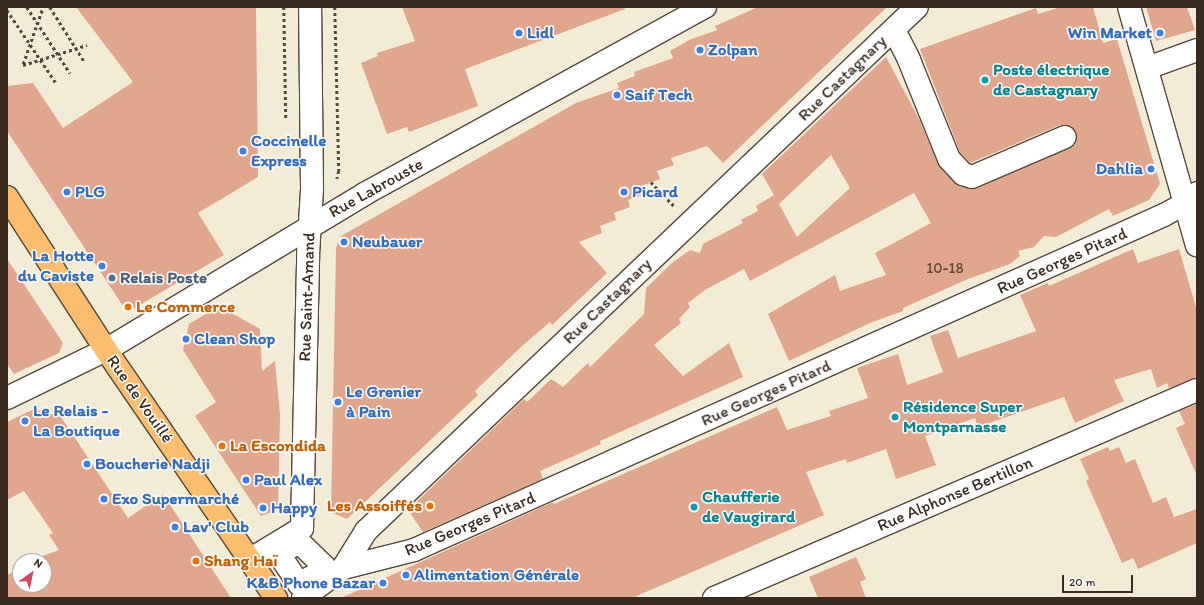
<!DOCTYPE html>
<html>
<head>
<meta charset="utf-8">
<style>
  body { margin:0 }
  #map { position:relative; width:1204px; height:605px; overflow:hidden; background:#f2ecd7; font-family:Itim,sans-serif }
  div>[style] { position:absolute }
  .building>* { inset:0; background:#e0a68e }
  .path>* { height:2.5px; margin-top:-1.25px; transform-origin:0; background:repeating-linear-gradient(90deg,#56473a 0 3px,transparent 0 6px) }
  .roads { filter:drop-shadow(1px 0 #56473a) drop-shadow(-1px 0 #56473a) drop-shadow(0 1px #56473a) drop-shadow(0 -1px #56473a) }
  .minor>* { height:22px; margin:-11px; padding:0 11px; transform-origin:11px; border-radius:11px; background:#fff }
  .major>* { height:22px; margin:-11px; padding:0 11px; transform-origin:11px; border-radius:11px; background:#fcbd6f }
  .dots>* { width:11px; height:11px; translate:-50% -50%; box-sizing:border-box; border:2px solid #fff; border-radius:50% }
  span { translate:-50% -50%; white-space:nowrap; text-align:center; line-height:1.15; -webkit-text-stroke:3px #fff; paint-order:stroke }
  .number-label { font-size:15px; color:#64493a }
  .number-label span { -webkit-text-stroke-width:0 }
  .shop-label { font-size:17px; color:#366cbe; font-weight:700 }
  .left { translate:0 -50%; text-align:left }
  .right { translate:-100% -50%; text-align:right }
  .culture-label { font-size:17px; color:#0d838f; font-weight:700 }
  .street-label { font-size:17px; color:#3b2a1e }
  .service-label { font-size:17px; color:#4e5e75; font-weight:700 }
  .food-label { font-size:17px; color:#c56008; font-weight:700 }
  .frame { position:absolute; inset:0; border:8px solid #3b2a1e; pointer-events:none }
  .north { position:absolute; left:12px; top:553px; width:40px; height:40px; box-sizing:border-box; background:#fff; border:1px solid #b1aaa5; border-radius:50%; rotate:33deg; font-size:11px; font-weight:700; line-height:16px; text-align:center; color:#3b2a1e }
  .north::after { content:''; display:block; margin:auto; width:14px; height:18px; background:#d1495b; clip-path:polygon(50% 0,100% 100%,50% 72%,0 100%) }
  .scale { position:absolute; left:1062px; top:575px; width:71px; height:18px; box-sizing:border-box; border:2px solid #3b2a1e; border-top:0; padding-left:5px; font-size:12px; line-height:14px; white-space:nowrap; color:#3b2a1e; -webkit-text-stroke:3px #fff; paint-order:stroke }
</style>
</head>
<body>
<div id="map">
  <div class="building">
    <div style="clip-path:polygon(76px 7px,256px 7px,258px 177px,198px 213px,224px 255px,133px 309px,123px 306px,7px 131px,7px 86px,33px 83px,63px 128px,133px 82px)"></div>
    <div style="clip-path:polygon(402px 7px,624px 7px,625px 9px,465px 69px,478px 106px,409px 132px,407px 127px,387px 134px,361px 63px,378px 56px,377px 53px,415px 41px)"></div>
    <div style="clip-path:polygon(758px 7px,887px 7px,723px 163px,707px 146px,671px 158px,674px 165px,657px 171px,660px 179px,641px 186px,644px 194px,628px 200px,630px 207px,614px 213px,616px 220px,600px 226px,602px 233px,579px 242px,607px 273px,552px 325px,550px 322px,522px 346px,475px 391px,478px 395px,347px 519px,331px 512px,336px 248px,341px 236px,576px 103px,619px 88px,617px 83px,635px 76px,634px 72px,673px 58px,670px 51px,689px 40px,717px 30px,715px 26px)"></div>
    <div style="clip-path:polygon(evenodd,1061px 7px,1093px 7px,1103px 43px,1117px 39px,1160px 184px,1149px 200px,1113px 216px,1109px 209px,1056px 237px,1044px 236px,1034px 247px,1018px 251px,1020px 256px,1010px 264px,968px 279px,903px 308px,903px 311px,870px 323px,789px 361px,768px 314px,835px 275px,840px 291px,886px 275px,875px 253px,931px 223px,914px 193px,750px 281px,744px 269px,705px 290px,688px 303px,690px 307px,679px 319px,681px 323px,654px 345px,683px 376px,729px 343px,743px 377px,600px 441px,601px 444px,540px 471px,543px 479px,423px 532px,408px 510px,524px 399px,527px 402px,551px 379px,563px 387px,588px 363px,590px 367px,644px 314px,646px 288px,673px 262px,690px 250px,700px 253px,703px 244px,743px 223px,741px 220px,758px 211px,756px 206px,774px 195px,762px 174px,886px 57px,919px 119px,938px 164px,959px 186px,977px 188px,1075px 145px,1076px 132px,1067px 125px,1060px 125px,970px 163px,960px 152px,920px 49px,1036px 8px,1038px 14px,1061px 7px,831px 155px,850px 188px,797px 237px,779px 204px,831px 155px)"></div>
    <div style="clip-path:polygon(1146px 7px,1187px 7px,1195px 30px,1156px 41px)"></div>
    <div style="clip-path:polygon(1133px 249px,1138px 263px,1179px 249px,1197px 311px,1197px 378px,1169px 388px,1167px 383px,1157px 388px,1151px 369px,1114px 380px,1124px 401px,1075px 423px,1064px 397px,978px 427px,975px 418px,925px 436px,936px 465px,896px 479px,886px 449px,847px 463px,846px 459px,806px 472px,824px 515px,632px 598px,341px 598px,553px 502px,554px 504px,777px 407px,787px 430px,831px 416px,829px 411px,868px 398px,857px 368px,898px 354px,907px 385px,943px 372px,930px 336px,948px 330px,958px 358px,1036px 331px,1020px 295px,1048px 283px,1049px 286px)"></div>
    <div style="clip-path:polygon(7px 259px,63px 343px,59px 353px,14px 374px,7px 364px)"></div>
    <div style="clip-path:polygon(219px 306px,260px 329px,262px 371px,275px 361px,280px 415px,278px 510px,261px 516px,195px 416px,216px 402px,183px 350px,189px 324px)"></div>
    <div style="clip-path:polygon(1197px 404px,1197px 476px,1176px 428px,1185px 424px,1179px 411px)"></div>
    <div style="clip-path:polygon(34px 409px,61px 417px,128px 518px,163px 494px,231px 598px,7px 598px,7px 575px,14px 572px,13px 567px,20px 564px,20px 585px,44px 585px,44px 561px,29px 561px,59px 550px,49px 535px,53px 533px,24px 491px,7px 500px,7px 422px)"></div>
    <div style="clip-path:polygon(1108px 447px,1110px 451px,1119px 447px,1126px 463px,1135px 459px,1153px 503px,1166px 497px,1174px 517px,1197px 509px,1197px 543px,1138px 569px,1133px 558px,1122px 563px,1086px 481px,1089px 479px,1080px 459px)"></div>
    <div style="clip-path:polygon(856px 557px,866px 579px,860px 582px,866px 598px,818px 598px,809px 577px)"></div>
  </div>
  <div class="path">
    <div style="left:27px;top:7px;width:79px;rotate:56.9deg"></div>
    <div style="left:50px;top:7px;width:64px;rotate:57.8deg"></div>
    <div style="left:284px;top:7px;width:113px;rotate:89deg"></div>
    <div style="left:335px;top:7px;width:164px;rotate:88.6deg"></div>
    <div style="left:339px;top:171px;width:8px;rotate:104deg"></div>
    <div style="left:7px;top:10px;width:88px;rotate:56.1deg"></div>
    <div style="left:23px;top:64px;width:60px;rotate:-70.7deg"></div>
    <div style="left:23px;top:65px;width:67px;rotate:-17.4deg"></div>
    <div style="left:651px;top:182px;width:35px;rotate:46deg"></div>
  </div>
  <div class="roads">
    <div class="minor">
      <div style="left:1129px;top:7px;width:248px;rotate:74.1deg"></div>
      <div style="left:894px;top:30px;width:34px;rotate:63deg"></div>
      <div style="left:909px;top:60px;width:107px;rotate:68deg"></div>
      <div style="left:949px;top:159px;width:21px;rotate:47deg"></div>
      <div style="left:963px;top:174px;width:9px;rotate:18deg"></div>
      <div style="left:972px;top:177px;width:101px;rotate:-23.3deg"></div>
      <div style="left:1147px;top:68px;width:53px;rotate:-19.8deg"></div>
      <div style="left:7px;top:398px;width:110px;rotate:-25.9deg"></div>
      <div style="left:106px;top:350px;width:304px;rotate:-31.1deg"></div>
      <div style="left:366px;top:193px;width:387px;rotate:-28.8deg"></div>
      <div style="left:299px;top:542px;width:35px;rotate:44deg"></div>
      <div style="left:324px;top:566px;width:5px;rotate:112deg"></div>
      <div style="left:322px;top:571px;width:26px;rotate:151deg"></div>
      <div style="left:299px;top:584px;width:36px;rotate:-124deg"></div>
      <div style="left:279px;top:554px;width:23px;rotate:-31deg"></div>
      <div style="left:251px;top:559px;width:60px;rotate:-31.3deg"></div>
      <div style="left:302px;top:528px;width:273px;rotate:-88.7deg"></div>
      <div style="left:308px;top:255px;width:66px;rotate:-86.5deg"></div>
      <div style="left:312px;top:189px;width:182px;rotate:-90.6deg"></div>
      <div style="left:343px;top:568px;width:73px;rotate:-14.2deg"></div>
      <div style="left:414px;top:550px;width:821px;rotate:-24.07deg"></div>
      <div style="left:1164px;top:215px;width:23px;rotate:-29deg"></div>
      <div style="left:1184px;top:204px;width:17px;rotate:-40deg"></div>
      <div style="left:303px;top:598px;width:50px;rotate:-36.9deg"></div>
      <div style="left:343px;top:568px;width:44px;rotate:-58.1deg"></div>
      <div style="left:366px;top:531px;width:760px;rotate:-43.56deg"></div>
      <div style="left:714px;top:598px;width:526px;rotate:-23.3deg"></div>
    </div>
    <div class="major">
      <div style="left:7px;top:197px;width:182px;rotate:57.1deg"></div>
      <div style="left:106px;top:350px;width:301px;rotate:55.6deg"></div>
    </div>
  </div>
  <div class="dots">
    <div style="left:519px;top:33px;background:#3f7fe0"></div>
    <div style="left:1160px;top:33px;background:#3f7fe0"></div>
    <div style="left:700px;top:50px;background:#3f7fe0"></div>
    <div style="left:985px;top:80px;background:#0f9aa8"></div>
    <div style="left:617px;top:95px;background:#3f7fe0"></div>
    <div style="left:243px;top:151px;background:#3f7fe0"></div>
    <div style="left:1151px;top:169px;background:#3f7fe0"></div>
    <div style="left:67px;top:192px;background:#3f7fe0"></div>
    <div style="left:624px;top:192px;background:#3f7fe0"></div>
    <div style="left:344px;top:242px;background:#3f7fe0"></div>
    <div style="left:102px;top:266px;background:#3f7fe0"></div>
    <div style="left:112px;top:278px;background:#5c6f8a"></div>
    <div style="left:128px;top:307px;background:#e8710a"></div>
    <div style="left:186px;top:339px;background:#3f7fe0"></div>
    <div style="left:338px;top:402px;background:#3f7fe0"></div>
    <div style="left:895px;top:417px;background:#0f9aa8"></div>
    <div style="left:25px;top:421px;background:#3f7fe0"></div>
    <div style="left:222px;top:446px;background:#e8710a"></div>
    <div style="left:87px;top:464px;background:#3f7fe0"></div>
    <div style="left:246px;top:480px;background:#3f7fe0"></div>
    <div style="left:104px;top:499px;background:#3f7fe0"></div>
    <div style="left:430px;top:506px;background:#e8710a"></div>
    <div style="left:694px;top:507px;background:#0f9aa8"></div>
    <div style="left:263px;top:508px;background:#3f7fe0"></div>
    <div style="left:175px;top:527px;background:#3f7fe0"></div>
    <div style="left:196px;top:561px;background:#e8710a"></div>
    <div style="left:406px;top:575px;background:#3f7fe0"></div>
    <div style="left:383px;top:583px;background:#3f7fe0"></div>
  </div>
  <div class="number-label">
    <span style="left:945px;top:269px">10-18</span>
  </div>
  <div class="shop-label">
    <span class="left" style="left:527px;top:33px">Lidl</span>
    <span class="right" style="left:1152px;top:33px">Win Market</span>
    <span class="left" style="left:708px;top:50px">Zolpan</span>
    <span class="left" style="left:625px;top:95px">Saif Tech</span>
    <span class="left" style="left:251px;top:151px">Coccinelle<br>Express</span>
    <span class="right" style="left:1143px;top:169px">Dahlia</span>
    <span class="left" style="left:75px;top:192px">PLG</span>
    <span class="left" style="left:632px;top:192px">Picard</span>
    <span class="left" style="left:352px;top:242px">Neubauer</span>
    <span class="right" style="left:94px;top:266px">La Hotte<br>du Caviste</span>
    <span class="left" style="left:194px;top:339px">Clean Shop</span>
    <span class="left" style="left:346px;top:402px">Le Grenier<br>à Pain</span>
    <span class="left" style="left:33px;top:421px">Le Relais -<br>La Boutique</span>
    <span class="left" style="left:95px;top:464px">Boucherie Nadji</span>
    <span class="left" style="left:254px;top:480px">Paul Alex</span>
    <span class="left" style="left:112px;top:499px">Exo Supermarché</span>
    <span class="left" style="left:271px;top:508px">Happy</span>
    <span class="left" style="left:183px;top:527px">Lav' Club</span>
    <span class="left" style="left:414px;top:575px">Alimentation Générale</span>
    <span class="right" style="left:375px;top:583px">K&amp;B Phone Bazar</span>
  </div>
  <div class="culture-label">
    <span class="left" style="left:993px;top:80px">Poste électrique<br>de Castagnary</span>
    <span class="left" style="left:903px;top:417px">Résidence Super<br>Montparnasse</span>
    <span class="left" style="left:702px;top:507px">Chaufferie<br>de Vaugirard</span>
  </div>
  <div class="street-label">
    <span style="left:842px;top:78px;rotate:-44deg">Rue Castagnary</span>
    <span style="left:376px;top:188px;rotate:-29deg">Rue Labrouste</span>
    <span style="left:1062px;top:261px;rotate:-24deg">Rue Georges Pitard</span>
    <span style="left:307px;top:297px;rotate:-88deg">Rue Saint-Amand</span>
    <span style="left:607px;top:301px;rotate:-44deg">Rue Castagnary</span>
    <span style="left:766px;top:393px;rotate:-24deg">Rue Georges Pitard</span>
    <span style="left:140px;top:399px;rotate:55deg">Rue de Vouillé</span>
    <span style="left:955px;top:494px;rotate:-23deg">Rue Alphonse Bertillon</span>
    <span style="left:470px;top:524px;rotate:-23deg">Rue Georges Pitard</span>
  </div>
  <div class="service-label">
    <span class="left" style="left:120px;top:278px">Relais Poste</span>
  </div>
  <div class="food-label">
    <span class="left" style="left:136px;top:307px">Le Commerce</span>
    <span class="left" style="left:230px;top:446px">La Escondida</span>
    <span class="right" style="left:422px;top:506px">Les Assoiffés</span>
    <span class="left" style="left:204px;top:561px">Shang Haï</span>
  </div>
  <div class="frame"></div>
  <div class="north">N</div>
  <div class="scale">20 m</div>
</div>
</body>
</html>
